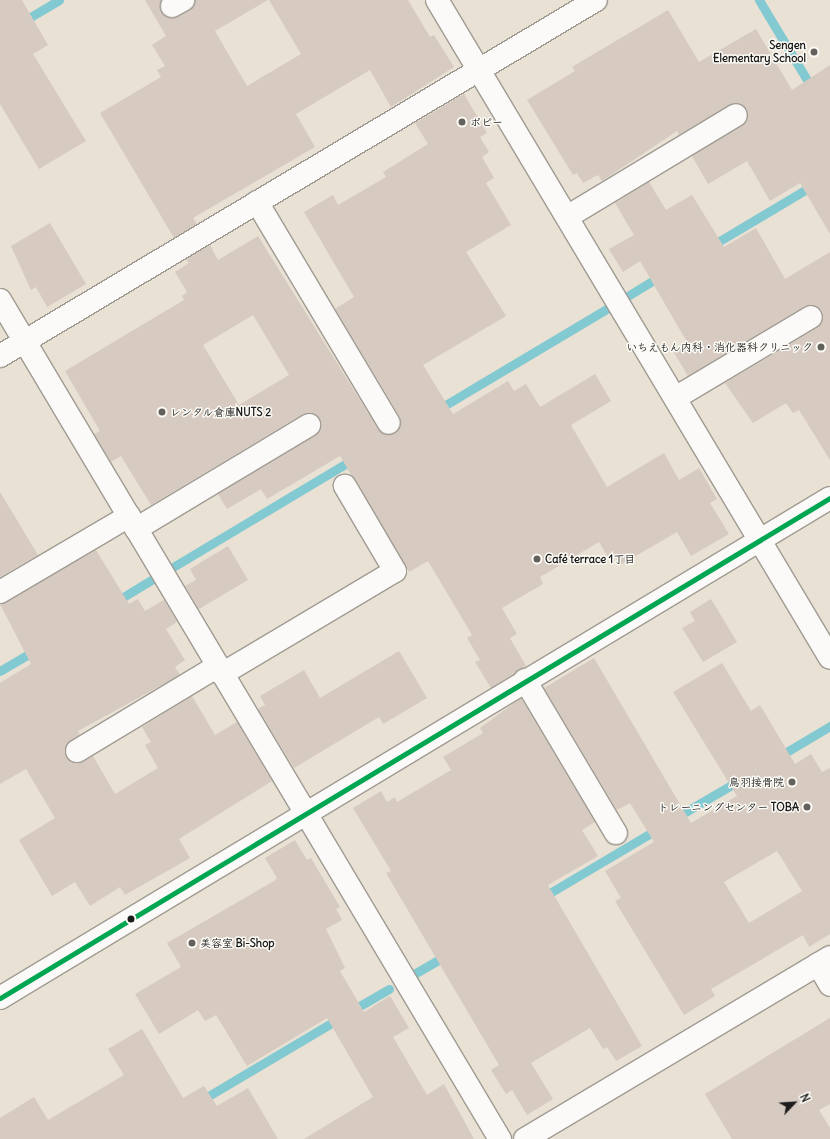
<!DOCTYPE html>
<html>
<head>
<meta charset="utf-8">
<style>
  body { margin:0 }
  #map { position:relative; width:830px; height:1139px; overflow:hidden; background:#e9e1d3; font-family:Delius,"Klee One",sans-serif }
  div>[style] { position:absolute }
  .stream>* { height:9px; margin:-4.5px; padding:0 4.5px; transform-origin:4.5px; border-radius:4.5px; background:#82c9d2 }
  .building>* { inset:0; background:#d7cac1 }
  .roads { filter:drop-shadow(1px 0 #9f9b93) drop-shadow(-1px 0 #9f9b93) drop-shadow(0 1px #9f9b93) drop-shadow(0 -1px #9f9b93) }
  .minor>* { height:22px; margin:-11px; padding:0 11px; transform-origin:11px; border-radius:11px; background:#fcfaf8 }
  .bus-1>* { height:5px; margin:-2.5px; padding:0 2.5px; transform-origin:2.5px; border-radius:2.5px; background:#00a651 }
  .dots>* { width:11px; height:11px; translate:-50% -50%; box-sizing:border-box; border:2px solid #fdfcf7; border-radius:50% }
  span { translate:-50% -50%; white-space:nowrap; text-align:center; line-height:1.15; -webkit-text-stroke:3px #fdfcf7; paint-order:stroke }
  .poi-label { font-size:11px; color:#1c1c1c; font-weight:700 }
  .right { translate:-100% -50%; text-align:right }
  .left { translate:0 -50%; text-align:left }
  .north { position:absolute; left:774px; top:1083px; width:40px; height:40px; -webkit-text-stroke:3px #fdfcf7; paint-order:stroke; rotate:65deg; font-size:11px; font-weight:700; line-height:16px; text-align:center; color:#1c1c1c }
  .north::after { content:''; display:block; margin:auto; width:14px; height:18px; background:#1c1c1c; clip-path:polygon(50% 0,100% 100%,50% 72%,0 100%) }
</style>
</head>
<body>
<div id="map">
  <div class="stream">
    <div style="left:759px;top:0;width:105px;rotate:59deg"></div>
    <div style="left:22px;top:22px;width:43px;rotate:-30.7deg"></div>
    <div style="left:711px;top:246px;width:139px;rotate:-30.8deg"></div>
    <div style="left:626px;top:297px;width:42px;rotate:-31.4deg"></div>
    <div style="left:437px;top:410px;width:199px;rotate:-30.8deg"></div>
    <div style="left:173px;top:567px;width:212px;rotate:-30.9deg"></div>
    <div style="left:115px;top:602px;width:44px;rotate:-31.2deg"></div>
    <div style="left:0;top:671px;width:43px;rotate:-30.7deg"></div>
    <div style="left:778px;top:757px;width:61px;rotate:-30.8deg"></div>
    <div style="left:675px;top:818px;width:75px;rotate:-30.3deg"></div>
    <div style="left:543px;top:897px;width:135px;rotate:-30.7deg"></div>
    <div style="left:414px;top:974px;width:39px;rotate:-30deg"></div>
    <div style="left:351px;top:1011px;width:44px;rotate:-30.1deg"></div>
    <div style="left:200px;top:1101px;width:163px;rotate:-30.7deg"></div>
  </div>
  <div class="building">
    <div style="clip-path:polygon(0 0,22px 0,48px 45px,33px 54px,86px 141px,39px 169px,0 104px)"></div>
    <div style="clip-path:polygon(145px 0,161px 0,161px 12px,172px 18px,189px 11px,195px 0,268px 0,215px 31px,247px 86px,301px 54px,269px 0,408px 0,430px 37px,434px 35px,454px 67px,391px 107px,370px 70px,296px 114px,315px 147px,193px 218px,197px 224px,174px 238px,100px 113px,161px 77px,157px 70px,165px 66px,152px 45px,166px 36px)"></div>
    <div style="clip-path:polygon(668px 10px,699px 62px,756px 29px,792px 90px,830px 65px,830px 234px,800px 183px,770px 201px,747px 161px,708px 184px,692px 156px,747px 121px,747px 109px,736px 103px,679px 135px,677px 131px,602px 181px,598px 175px,583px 183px,577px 173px,573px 175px,527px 100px,575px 71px,572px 67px)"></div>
    <div style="clip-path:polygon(evenodd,464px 94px,487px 133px,480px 137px,489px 152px,482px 157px,494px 178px,486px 183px,511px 225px,466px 252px,506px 316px,423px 365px,453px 414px,508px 381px,514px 391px,526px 384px,540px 407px,595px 374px,611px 401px,571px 425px,607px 487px,664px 453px,679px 480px,699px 468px,717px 499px,710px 503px,729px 534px,691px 556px,677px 532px,620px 565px,614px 554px,608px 557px,599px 542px,540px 577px,543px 584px,502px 608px,517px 634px,510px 638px,526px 666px,491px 688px,475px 662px,480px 660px,467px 638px,472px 635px,428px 561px,409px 572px,340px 456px,267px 499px,261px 489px,227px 509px,218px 494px,316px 435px,321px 424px,315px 414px,303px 414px,151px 505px,121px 456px,111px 462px,94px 434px,100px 431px,65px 371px,184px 300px,182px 296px,187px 292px,175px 272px,189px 263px,186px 259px,210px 245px,218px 260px,258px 236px,378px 429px,389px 435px,396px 433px,401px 423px,400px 417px,335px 309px,354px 297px,304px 212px,333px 195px,338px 205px,386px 177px,383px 172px,428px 144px,415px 123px,464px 94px,253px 315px,289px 375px,239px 405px,203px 345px,253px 315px)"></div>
    <div style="clip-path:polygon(649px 182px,666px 210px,692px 195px,724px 247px,756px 228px,785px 279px,830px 252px,830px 460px,799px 410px,793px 413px,786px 403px,753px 423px,725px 383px,817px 328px,823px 317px,822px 310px,811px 305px,805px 306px,688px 376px,673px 351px,687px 342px,640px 261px,623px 272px,609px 249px,634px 235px,615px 203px)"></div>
    <div style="clip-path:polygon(50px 223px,86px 284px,47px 307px,36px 287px,31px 290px,11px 246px)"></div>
    <div style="clip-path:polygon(0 492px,38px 555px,0 577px)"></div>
    <div style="clip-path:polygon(228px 546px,248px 580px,199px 609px,185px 586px,196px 580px,190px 569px)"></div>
    <div style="clip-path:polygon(96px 550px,129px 604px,138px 599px,145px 611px,164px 600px,177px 622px,166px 629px,185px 660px,175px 667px,180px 675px,78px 731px,80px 735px,66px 745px,67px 758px,78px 763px,93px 756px,115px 794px,158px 768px,145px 745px,151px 742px,142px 727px,192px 696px,215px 735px,237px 722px,272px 781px,179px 839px,190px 858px,125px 895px,120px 887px,90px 906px,75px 882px,52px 896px,19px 840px,55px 818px,26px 769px,0 784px,0 683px,31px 664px,0 604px)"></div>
    <div style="clip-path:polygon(711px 599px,737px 642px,703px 662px,682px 628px,695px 621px,690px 612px)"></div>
    <div style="clip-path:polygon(399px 651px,427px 698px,383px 724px,379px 717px,294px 768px,258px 709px,265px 705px,260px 696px,304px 670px,320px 698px)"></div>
    <div style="clip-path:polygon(evenodd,594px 658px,691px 823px,737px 796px,673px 692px,722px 663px,751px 711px,760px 705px,795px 764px,811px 754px,822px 772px,830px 768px,830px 934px,809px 947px,803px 935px,711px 989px,715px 996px,684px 1015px,615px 901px,621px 898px,605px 871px,654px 842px,630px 803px,617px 810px,544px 688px,594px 658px,777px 851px,802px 891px,749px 923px,724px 882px,777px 851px)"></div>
    <div style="clip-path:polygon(521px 698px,595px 822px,582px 830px,598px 856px,548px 885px,642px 1046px,616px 1061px,607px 1047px,603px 1049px,590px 1028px,531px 1063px,553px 1099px,527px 1115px,512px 1090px,506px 1094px,491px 1070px,499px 1065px,386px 873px,391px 871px,353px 808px,381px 791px,387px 802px,395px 797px,397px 802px,451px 770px,443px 757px,483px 733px,480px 728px)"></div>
    <div style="clip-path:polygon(295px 840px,307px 860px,311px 858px,340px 907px,336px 909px,342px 920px,326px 929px,345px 968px,340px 971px,364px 1012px,390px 996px,409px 1028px,393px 1037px,427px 1095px,444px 1084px,474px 1139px,304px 1139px,373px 1097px,327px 1018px,247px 1066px,216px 1015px,205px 1021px,198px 1010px,159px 1034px,135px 994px,181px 967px,167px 943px,274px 881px,277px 878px,265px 858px)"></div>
    <div style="clip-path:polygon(830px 1018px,830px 1104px,819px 1110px,830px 1128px,830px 1139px,732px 1139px,705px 1094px)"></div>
    <div style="clip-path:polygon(142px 1029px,183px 1098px,204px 1086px,217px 1106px,248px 1088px,278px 1139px,0 1139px,0 1118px,34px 1097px,48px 1120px,124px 1075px,108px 1049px)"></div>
  </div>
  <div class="roads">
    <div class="minor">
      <div style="left:437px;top:0;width:766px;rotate:59.15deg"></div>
      <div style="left:172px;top:6px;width:13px;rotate:-29deg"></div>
      <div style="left:257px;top:202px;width:257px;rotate:59.2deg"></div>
      <div style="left:567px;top:217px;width:197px;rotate:-31.1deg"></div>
      <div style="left:0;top:300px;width:977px;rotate:59.21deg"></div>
      <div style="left:0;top:356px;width:694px;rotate:-30.85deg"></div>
      <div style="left:675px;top:398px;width:158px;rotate:-30.8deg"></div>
      <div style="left:136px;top:529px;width:202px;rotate:-31deg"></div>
      <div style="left:0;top:592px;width:150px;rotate:-30.5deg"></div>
      <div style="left:222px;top:674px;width:201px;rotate:-30.8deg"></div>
      <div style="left:395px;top:571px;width:99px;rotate:-120.5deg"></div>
      <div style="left:525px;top:680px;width:178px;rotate:59.3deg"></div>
      <div style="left:77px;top:751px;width:165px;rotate:-31.1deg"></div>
      <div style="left:818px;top:964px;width:24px;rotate:60deg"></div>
      <div style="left:0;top:998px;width:969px;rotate:-31.07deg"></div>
      <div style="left:525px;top:1139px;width:355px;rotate:-30.8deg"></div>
    </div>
  </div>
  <div class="bus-1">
    <div style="left:0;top:998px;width:969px;rotate:-31.07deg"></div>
  </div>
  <div class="dots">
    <div style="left:814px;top:52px;background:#64615c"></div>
    <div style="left:462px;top:122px;background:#64615c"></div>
    <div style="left:821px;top:347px;background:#64615c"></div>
    <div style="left:162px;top:412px;background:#64615c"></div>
    <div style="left:537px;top:559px;background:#64615c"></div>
    <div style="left:792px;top:782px;background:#64615c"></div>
    <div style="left:807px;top:807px;background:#64615c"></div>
    <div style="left:131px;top:919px;background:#1c1c1c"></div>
    <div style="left:192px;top:943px;background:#64615c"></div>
  </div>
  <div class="poi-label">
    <span class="right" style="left:806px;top:52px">Sengen<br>Elementary School</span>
    <span class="left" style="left:470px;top:122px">ポピー</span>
    <span class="right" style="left:813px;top:347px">いちえもん内科・消化器科クリニック</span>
    <span class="left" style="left:170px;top:412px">レンタル倉庫NUTS 2</span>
    <span class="left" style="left:545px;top:559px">Café terrace 1丁目</span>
    <span class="right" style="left:784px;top:782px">鳥羽接骨院</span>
    <span class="right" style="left:799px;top:807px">トレーニングセンター TOBA</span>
    <span class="left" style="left:200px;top:943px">美容室 Bi-Shop</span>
  </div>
  <div class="north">N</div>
</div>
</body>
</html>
